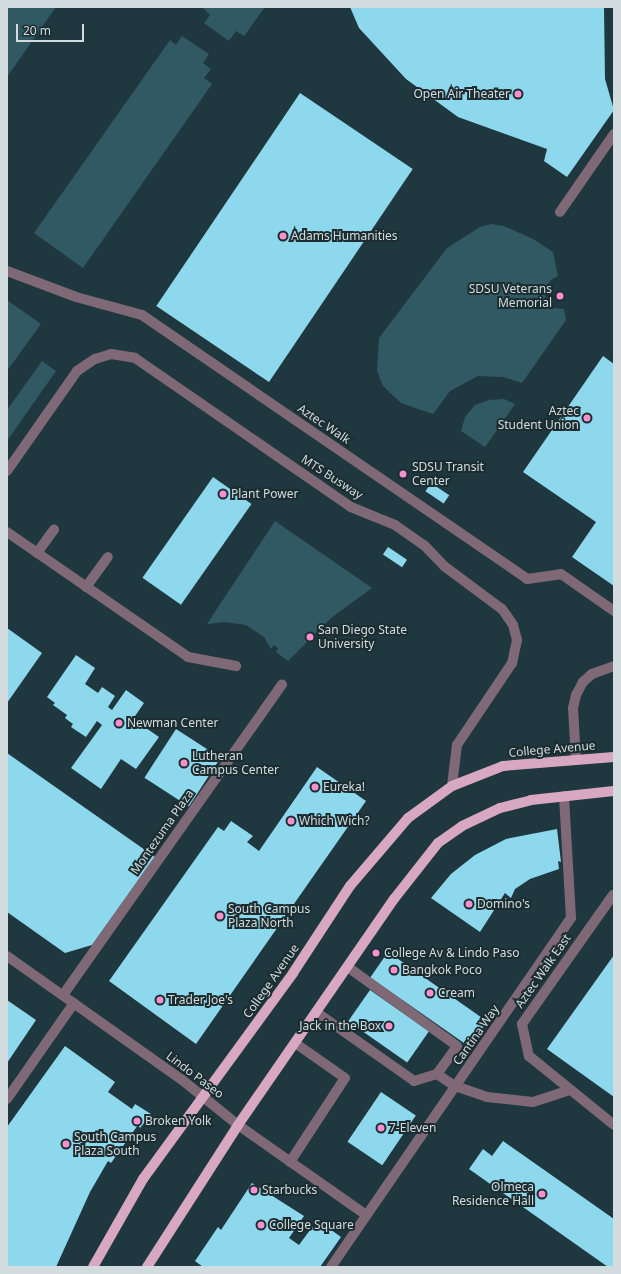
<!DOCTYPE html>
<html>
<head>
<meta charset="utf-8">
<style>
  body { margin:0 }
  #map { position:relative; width:621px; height:1274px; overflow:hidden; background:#1c2d31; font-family:"Noto Sans",sans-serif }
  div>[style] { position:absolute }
  .built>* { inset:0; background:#1f373e; transform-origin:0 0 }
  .green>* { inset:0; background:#315964 }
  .building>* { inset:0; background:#8ed8ee; transform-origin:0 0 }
  .minor>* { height:10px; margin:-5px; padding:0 5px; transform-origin:5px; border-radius:5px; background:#806976 }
  .major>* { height:10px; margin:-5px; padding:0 5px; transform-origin:5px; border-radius:5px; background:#d8a7c2 }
  .dots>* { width:11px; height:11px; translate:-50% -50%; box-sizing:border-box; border:2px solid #1c2d31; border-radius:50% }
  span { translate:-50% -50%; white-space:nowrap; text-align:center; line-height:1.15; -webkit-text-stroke:4px #1c2d31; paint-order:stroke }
  .poi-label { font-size:12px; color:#d2dcdf }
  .right { translate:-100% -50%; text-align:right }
  .left { translate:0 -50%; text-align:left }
  .street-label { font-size:12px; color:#d2dcdf }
  .frame { position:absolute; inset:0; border:8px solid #d2dcdf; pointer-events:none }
  .scale { position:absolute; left:16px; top:24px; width:68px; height:18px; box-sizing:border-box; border:2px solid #d2dcdf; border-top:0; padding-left:5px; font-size:12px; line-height:14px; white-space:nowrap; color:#d2dcdf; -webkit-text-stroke:3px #1c2d31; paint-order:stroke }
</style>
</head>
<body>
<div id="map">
  <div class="built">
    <div style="left:7px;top:7px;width:607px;height:1260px"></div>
  </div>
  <div class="green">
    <div style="clip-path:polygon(7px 7px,56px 7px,7px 77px)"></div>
    <div style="clip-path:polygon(202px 7px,265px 7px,244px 36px,236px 31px,229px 41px,204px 23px,210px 15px)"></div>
    <div style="clip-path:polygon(182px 36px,209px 54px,203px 63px,211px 69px,204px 78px,212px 84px,83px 268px,34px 233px,170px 40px,176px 45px)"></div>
    <div style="clip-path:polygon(491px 224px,504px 226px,533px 239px,553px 252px,558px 276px,551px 280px,544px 289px,546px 299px,553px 308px,564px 309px,566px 320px,522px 383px,503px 377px,478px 376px,450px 391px,433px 414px,401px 403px,383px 386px,377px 371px,379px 338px,447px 248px,480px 227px)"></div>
    <div style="clip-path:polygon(7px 300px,41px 324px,7px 371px)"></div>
    <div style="clip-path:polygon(42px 361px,56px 371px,7px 441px,7px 410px)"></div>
    <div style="clip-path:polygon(504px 399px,515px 404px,485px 447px,461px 431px,465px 417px,475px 405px,489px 400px)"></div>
    <div style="clip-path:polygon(275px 521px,372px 588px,331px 618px,288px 661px,276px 652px,278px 648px,274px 645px,271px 649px,264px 637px,246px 625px,225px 622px,207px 624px)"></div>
  </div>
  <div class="building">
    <div style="clip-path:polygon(350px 7px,604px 7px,605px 79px,614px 110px,567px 177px,544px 161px,547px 149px,458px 117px,406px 79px,359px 28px)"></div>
    <div style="left:300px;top:93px;width:136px;height:257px;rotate:34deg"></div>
    <div style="clip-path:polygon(603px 356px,614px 364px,614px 586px,572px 557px,596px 522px,523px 472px)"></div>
    <div style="left:213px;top:477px;width:47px;height:123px;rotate:35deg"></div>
    <div style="left:431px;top:483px;width:22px;height:10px;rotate:34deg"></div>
    <div style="left:388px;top:547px;width:23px;height:9px;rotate:34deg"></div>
    <div style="clip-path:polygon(7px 628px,42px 653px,7px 703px)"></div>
    <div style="clip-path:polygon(76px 655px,95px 668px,85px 684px,98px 693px,102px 687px,115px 696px,108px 707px,112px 710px,126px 690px,144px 703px,133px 719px,159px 737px,136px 769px,121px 759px,101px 789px,71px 768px,102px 725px,97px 721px,86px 737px,71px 727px,73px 724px,65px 718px,67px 715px,53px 705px,55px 703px,47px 697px)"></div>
    <div style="left:176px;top:729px;width:53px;height:58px;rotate:33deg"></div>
    <div style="clip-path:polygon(7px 753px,155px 857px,92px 945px,65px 953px,7px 912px)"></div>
    <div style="clip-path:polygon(317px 767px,366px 801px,196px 1044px,109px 981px,218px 827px,224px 831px,231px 821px,253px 836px,247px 842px,259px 851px)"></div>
    <div style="clip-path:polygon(557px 829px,561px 862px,558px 861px,559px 869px,530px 879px,515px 889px,511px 898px,505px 893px,480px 932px,431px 898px,451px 874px,475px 855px,506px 839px)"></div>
    <div style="left:388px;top:952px;width:121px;height:31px;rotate:35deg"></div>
    <div style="clip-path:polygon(614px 955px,614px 1097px,547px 1049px)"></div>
    <div style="left:370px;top:990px;width:72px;height:38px;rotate:35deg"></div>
    <div style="clip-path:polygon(7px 1000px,36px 1020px,7px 1063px)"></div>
    <div style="clip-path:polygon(65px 1046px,115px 1082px,108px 1092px,132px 1109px,135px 1104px,151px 1114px,140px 1128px,138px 1125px,111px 1163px,108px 1161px,90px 1192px,56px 1267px,7px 1267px,7px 1127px)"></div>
    <div style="left:381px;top:1092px;width:42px;height:60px;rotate:34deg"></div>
    <div style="clip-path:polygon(503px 1141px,614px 1219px,614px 1267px,608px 1267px,469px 1169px,483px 1149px,492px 1156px)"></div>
    <div style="clip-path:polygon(252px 1183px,304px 1216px,289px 1238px,299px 1245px,313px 1226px,319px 1229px,323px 1224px,341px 1237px,320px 1267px,203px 1267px,195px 1261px,218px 1227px,221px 1230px)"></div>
  </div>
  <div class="minor">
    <div style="left:560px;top:212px;width:95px;rotate:-55.3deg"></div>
    <div style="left:7px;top:271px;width:74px;rotate:20.6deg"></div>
    <div style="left:76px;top:297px;width:68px;rotate:15.3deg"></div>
    <div style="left:142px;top:315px;width:467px;rotate:34.4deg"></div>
    <div style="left:527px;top:579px;width:34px;rotate:-8deg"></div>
    <div style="left:561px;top:574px;width:65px;rotate:34.9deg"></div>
    <div style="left:7px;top:471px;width:122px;rotate:-55deg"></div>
    <div style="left:77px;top:371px;width:22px;rotate:-34deg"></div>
    <div style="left:95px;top:359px;width:17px;rotate:-17deg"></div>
    <div style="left:111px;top:354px;width:24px;rotate:9deg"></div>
    <div style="left:135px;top:358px;width:262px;rotate:34.6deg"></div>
    <div style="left:351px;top:507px;width:48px;rotate:22.2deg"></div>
    <div style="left:395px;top:525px;width:35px;rotate:35deg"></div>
    <div style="left:424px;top:545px;width:29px;rotate:46deg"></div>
    <div style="left:444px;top:566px;width:72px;rotate:36.6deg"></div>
    <div style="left:502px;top:609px;width:19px;rotate:55deg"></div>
    <div style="left:513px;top:625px;width:16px;rotate:75deg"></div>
    <div style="left:517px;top:640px;width:24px;rotate:102deg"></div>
    <div style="left:512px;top:663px;width:99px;rotate:123.9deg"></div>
    <div style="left:457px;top:745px;width:41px;rotate:97deg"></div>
    <div style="left:7px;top:532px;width:220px;rotate:34.6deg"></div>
    <div style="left:188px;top:657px;width:49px;rotate:10.6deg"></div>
    <div style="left:37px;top:553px;width:29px;rotate:-54deg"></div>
    <div style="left:86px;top:587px;width:37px;rotate:-54deg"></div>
    <div style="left:576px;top:760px;width:52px;rotate:-93.3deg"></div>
    <div style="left:573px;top:708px;width:13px;rotate:-77deg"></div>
    <div style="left:576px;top:695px;width:15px;rotate:-62deg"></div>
    <div style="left:583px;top:682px;width:12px;rotate:-42deg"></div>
    <div style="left:592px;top:674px;width:23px;rotate:-20deg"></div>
    <div style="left:613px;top:895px;width:158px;rotate:125.2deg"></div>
    <div style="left:522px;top:1024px;width:33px;rotate:78deg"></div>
    <div style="left:529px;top:1056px;width:109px;rotate:39.1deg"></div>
    <div style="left:7px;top:956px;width:213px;rotate:35.3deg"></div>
    <div style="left:181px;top:1079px;width:73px;rotate:38.9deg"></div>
    <div style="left:238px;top:1125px;width:156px;rotate:35.1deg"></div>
    <div style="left:63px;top:995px;width:380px;rotate:-54.8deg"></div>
    <div style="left:316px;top:1012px;width:120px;rotate:35.1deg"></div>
    <div style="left:414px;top:1081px;width:24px;rotate:-17deg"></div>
    <div style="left:437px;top:1074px;width:34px;rotate:-54deg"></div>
    <div style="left:457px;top:1046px;width:135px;rotate:-144.1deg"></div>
    <div style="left:437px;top:1074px;width:22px;rotate:34deg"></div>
    <div style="left:455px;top:1086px;width:34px;rotate:19deg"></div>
    <div style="left:487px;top:1097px;width:46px;rotate:6.2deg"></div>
    <div style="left:533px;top:1102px;width:38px;rotate:-18deg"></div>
    <div style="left:7px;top:1099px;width:117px;rotate:-55.1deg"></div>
    <div style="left:290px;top:1162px;width:100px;rotate:-56.8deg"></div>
    <div style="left:345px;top:1078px;width:61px;rotate:-145deg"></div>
    <div style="left:331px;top:1267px;width:424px;rotate:-55.5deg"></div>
    <div style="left:571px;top:918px;width:122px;rotate:-93.3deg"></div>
  </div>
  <div class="major">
    <div style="left:93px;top:1267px;width:101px;rotate:-60.4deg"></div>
    <div style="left:143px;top:1179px;width:255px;rotate:-53.9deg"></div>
    <div style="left:293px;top:973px;width:104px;rotate:-56.8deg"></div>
    <div style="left:350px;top:886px;width:89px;rotate:-49.5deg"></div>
    <div style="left:408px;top:818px;width:54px;rotate:-36deg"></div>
    <div style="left:452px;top:786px;width:55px;rotate:-21.4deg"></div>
    <div style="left:503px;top:766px;width:111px;rotate:-4.6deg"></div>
    <div style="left:147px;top:1267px;width:169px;rotate:-57.3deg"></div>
    <div style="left:238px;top:1125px;width:275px;rotate:-55.4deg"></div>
    <div style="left:394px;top:899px;width:71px;rotate:-51.8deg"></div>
    <div style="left:438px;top:843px;width:29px;rotate:-35deg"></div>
    <div style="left:462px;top:826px;width:42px;rotate:-25.3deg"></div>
    <div style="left:500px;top:808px;width:32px;rotate:-14deg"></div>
    <div style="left:531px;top:800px;width:83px;rotate:-6.2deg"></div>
  </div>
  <div class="dots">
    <div style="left:518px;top:94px;background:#f790ce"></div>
    <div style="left:283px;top:236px;background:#f790ce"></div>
    <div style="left:560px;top:296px;background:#f790ce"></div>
    <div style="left:587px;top:418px;background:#f790ce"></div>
    <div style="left:403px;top:474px;background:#f790ce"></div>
    <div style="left:223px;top:494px;background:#f790ce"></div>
    <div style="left:310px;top:637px;background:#f790ce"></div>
    <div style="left:119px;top:723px;background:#f790ce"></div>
    <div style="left:184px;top:763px;background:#f790ce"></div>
    <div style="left:315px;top:787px;background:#f790ce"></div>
    <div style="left:291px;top:821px;background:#f790ce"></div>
    <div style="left:469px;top:904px;background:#f790ce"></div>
    <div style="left:220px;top:916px;background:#f790ce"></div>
    <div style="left:376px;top:953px;background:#f790ce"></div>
    <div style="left:394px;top:970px;background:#f790ce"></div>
    <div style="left:430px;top:993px;background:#f790ce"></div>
    <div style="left:160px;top:1000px;background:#f790ce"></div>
    <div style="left:389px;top:1026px;background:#f790ce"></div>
    <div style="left:137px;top:1121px;background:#f790ce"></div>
    <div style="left:381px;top:1128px;background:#f790ce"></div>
    <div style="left:66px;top:1144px;background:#f790ce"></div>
    <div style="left:254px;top:1190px;background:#f790ce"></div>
    <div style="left:542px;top:1194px;background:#f790ce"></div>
    <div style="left:261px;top:1225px;background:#f790ce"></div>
  </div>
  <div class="poi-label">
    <span class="right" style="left:510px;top:94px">Open Air Theater</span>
    <span class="left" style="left:291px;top:236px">Adams Humanities</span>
    <span class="right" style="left:552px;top:296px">SDSU Veterans<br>Memorial</span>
    <span class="right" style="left:579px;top:418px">Aztec<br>Student Union</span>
    <span class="left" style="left:412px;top:474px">SDSU Transit<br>Center</span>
    <span class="left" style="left:231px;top:494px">Plant Power</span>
    <span class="left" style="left:318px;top:637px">San Diego State<br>University</span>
    <span class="left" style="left:127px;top:723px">Newman Center</span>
    <span class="left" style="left:192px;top:763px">Lutheran<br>Campus Center</span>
    <span class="left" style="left:323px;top:787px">Eureka!</span>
    <span class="left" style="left:299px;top:821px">Which Wich?</span>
    <span class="left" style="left:477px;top:904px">Domino's</span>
    <span class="left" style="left:228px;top:916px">South Campus<br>Plaza North</span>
    <span class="left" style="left:384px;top:953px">College Av &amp; Lindo Paso</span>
    <span class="left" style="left:402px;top:970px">Bangkok Poco</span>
    <span class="left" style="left:438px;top:993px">Cream</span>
    <span class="left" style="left:168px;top:1000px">Trader Joe's</span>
    <span class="right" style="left:381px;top:1026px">Jack in the Box</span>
    <span class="left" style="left:145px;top:1121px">Broken Yolk</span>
    <span class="left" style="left:389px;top:1128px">7-Eleven</span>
    <span class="left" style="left:74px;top:1144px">South Campus<br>Plaza South</span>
    <span class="right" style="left:534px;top:1194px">Olmeca<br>Residence Hall</span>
    <span class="left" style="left:262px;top:1190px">Starbucks</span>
    <span class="left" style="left:269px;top:1225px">College Square</span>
  </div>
  <div class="street-label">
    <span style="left:324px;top:424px;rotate:34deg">Aztec Walk</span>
    <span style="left:332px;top:477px;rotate:33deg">MTS Busway</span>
    <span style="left:552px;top:749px;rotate:-5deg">College Avenue</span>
    <span style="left:162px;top:832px;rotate:-55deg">Montezuma Plaza</span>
    <span style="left:543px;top:971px;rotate:-55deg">Aztec Walk East</span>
    <span style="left:271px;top:981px;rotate:-55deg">College Avenue</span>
    <span style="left:476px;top:1035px;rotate:-55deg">Cantina Way</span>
    <span style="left:195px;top:1075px;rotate:37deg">Lindo Paseo</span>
  </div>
  <div class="frame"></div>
  <div class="scale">20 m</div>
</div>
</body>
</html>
